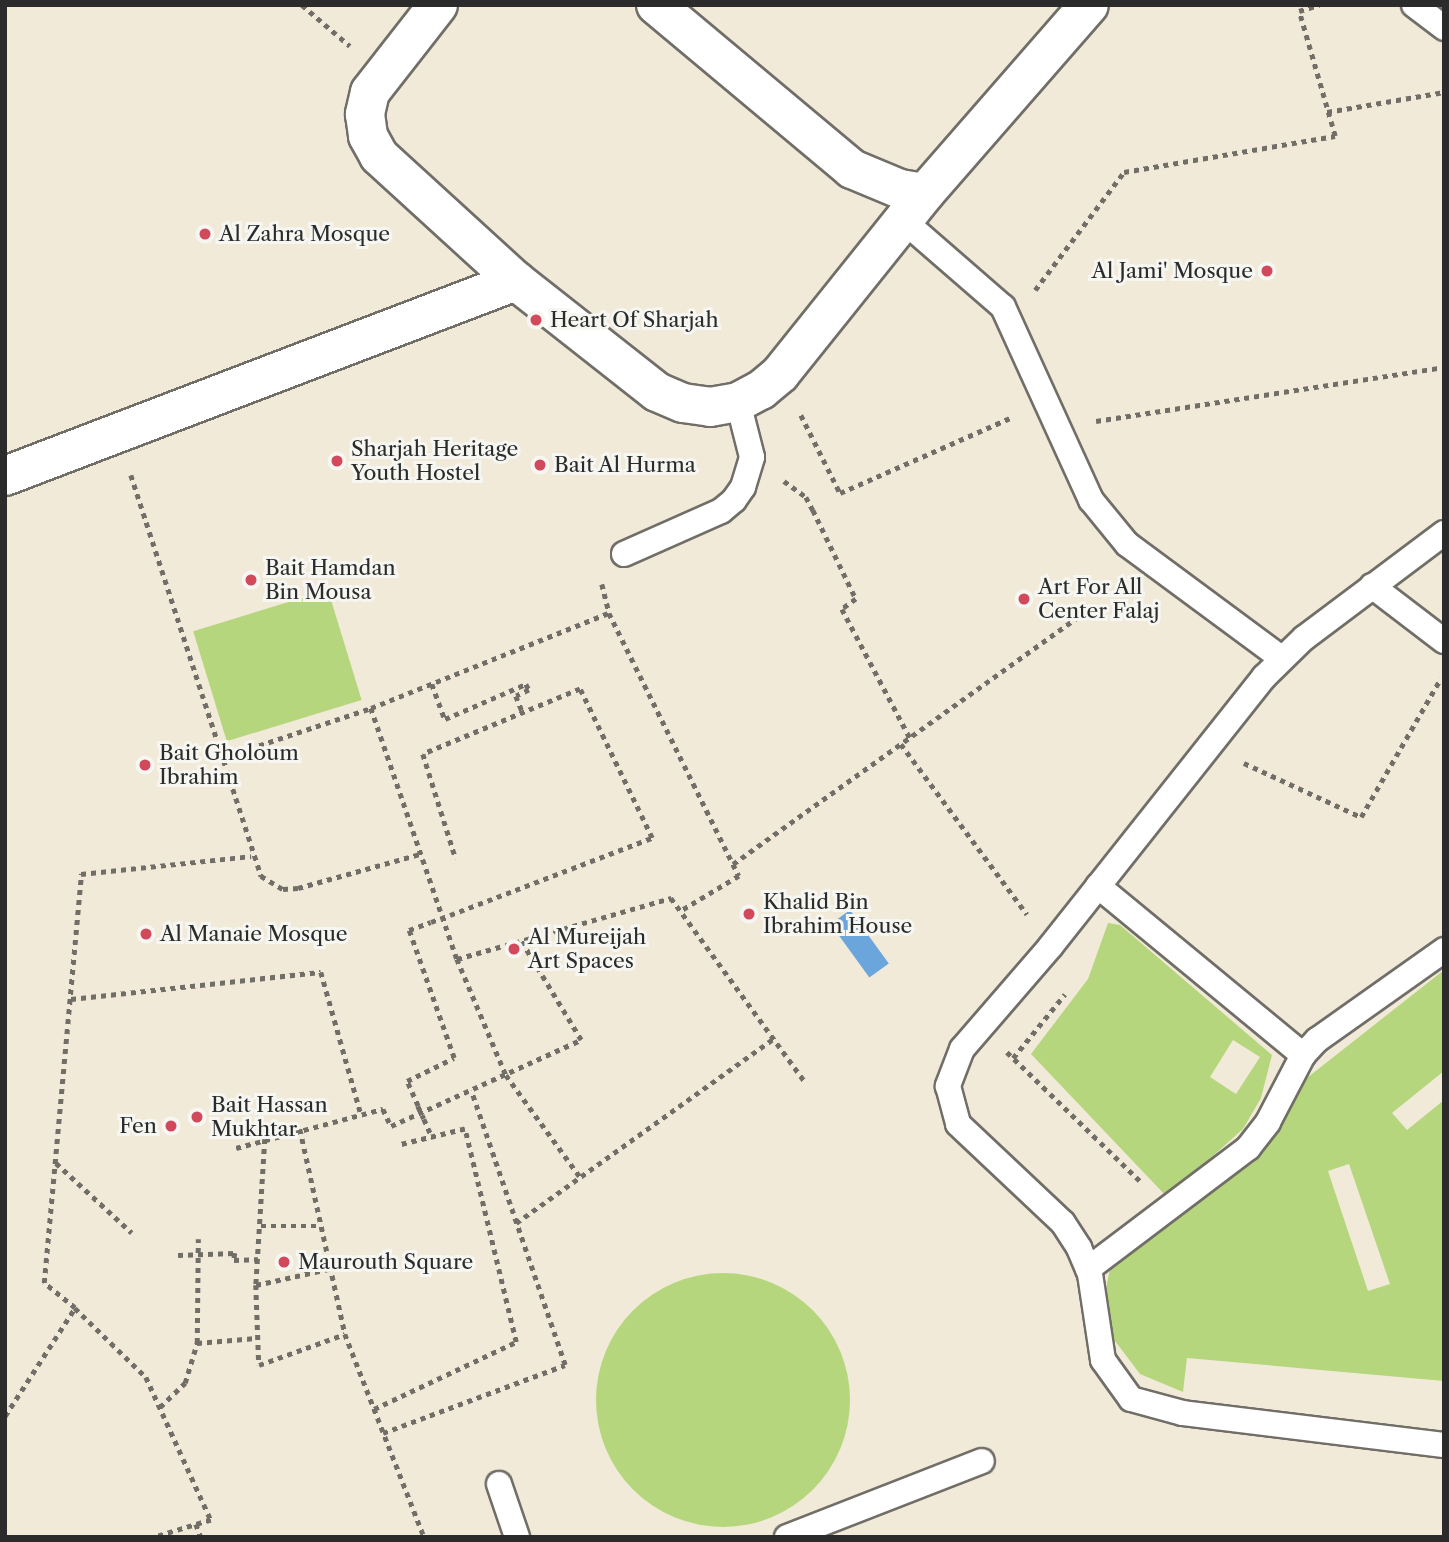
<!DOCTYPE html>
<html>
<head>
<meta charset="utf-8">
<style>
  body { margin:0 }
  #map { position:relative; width:1449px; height:1542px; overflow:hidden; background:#f2ead9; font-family:"Libre Caslon Text",serif }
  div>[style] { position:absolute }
  .green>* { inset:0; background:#b6d67e; transform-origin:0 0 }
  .round { border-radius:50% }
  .water>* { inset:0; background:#6aa6db; transform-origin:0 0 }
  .path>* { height:4.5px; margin-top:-2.25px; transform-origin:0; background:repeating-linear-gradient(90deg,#716e68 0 5px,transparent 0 10px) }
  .roads { filter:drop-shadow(2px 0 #716e68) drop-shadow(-2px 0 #716e68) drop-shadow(0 2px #716e68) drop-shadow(0 -2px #716e68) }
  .lane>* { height:24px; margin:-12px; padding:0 12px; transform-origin:12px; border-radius:12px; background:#fff }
  .street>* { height:38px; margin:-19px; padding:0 19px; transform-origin:19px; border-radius:19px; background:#fff }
  .path-bridge>* { height:4.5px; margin-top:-2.25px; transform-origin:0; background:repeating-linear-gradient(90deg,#716e68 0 5px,transparent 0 10px) }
  .dots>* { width:19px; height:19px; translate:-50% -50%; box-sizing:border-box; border:4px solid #f6f6f2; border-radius:50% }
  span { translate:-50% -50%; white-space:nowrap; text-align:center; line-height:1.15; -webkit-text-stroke:6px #f6f6f2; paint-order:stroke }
  .poi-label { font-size:21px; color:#2b2b2b }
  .left { translate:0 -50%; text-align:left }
  .right { translate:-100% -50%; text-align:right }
  .frame { position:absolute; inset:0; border:7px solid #2b2b2b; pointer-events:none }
</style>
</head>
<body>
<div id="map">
  <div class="green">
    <div style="left:328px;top:590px;width:115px;height:141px;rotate:73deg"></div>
    <div style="clip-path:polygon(evenodd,1108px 923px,1120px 925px,1272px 1055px,1261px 1098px,1243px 1129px,1167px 1197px,1031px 1054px,1088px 979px,1108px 923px,1233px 1040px,1260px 1057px,1236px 1094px,1210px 1077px,1233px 1040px)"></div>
    <div style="clip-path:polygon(evenodd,1444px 970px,1444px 1071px,1392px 1113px,1407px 1130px,1444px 1100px,1444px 1381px,1187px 1358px,1183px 1392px,1140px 1374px,1112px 1337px,1105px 1293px,1110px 1269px,1259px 1154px,1278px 1132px,1303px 1081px,1444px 970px,1349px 1164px,1390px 1284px,1368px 1291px,1328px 1171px,1349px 1164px)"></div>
    <div class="round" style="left:596px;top:1273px;width:254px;height:254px"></div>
  </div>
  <div class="water">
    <div style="left:850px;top:910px;width:66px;height:24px;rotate:54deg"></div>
  </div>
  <div class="path">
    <div style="left:302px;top:5px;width:63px;rotate:40.5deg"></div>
    <div style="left:1327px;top:112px;width:119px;rotate:-9.7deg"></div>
    <div style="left:1035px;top:290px;width:148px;rotate:-53deg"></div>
    <div style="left:1124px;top:172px;width:214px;rotate:-9.7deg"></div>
    <div style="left:1335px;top:136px;width:130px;rotate:-106.1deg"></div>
    <div style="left:1299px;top:11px;width:21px;rotate:-17deg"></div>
    <div style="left:801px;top:415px;width:87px;rotate:63.4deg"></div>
    <div style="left:840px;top:493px;width:188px;rotate:-23.8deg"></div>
    <div style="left:1096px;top:421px;width:352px;rotate:-8.8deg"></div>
    <div style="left:131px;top:475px;width:422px;rotate:72deg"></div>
    <div style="left:261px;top:876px;width:26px;rotate:31deg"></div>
    <div style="left:283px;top:889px;width:15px;rotate:-4deg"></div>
    <div style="left:298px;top:888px;width:127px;rotate:-15.6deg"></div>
    <div style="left:784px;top:481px;width:27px;rotate:36deg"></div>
    <div style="left:806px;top:497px;width:15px;rotate:62deg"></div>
    <div style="left:813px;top:510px;width:99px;rotate:64.2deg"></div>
    <div style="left:856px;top:599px;width:17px;rotate:144deg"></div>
    <div style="left:842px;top:609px;width:146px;rotate:62.2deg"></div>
    <div style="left:602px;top:584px;width:30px;rotate:76deg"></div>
    <div style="left:609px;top:613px;width:293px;rotate:63.7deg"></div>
    <div style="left:739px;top:876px;width:68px;rotate:148.9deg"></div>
    <div style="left:432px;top:684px;width:37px;rotate:70deg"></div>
    <div style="left:445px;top:719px;width:88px;rotate:-23.4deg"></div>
    <div style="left:526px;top:684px;width:7px;rotate:63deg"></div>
    <div style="left:529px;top:690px;width:14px;rotate:155deg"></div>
    <div style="left:516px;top:696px;width:18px;rotate:68deg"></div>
    <div style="left:371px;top:708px;width:265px;rotate:71.1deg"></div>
    <div style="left:457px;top:959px;width:126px;rotate:67.1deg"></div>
    <div style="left:506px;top:1075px;width:126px;rotate:54deg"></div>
    <div style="left:901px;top:744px;width:212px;rotate:53.5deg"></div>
    <div style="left:221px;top:758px;width:158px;rotate:-18.4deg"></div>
    <div style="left:371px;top:708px;width:256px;rotate:-21.8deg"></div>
    <div style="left:1244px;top:763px;width:129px;rotate:24.8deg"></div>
    <div style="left:1361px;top:817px;width:160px;rotate:-60.1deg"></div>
    <div style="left:733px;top:864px;width:437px;rotate:-35.6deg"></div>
    <div style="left:450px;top:915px;width:216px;rotate:-20.9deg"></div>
    <div style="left:652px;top:838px;width:165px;rotate:-115.8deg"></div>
    <div style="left:580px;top:689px;width:170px;rotate:157.5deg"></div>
    <div style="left:423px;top:754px;width:110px;rotate:72.6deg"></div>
    <div style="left:457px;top:959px;width:223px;rotate:-15.9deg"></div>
    <div style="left:671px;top:898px;width:229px;rotate:53.9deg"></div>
    <div style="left:71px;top:999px;width:251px;rotate:-6.2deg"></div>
    <div style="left:321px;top:972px;width:148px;rotate:74.3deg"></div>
    <div style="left:1007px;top:1052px;width:188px;rotate:44.1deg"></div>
    <div style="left:1013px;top:1058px;width:82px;rotate:-50.9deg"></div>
    <div style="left:418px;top:1106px;width:27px;rotate:-114deg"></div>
    <div style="left:407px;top:1081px;width:52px;rotate:-26.1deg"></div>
    <div style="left:454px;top:1058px;width:136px;rotate:-109.4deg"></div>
    <div style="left:409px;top:930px;width:23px;rotate:-20deg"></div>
    <div style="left:424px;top:1119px;width:20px;rotate:66deg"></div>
    <div style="left:300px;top:1129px;width:210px;rotate:77.6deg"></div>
    <div style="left:345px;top:1334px;width:218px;rotate:68.7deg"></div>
    <div style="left:265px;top:1139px;width:146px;rotate:93.5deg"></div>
    <div style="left:256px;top:1285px;width:80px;rotate:87.9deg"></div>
    <div style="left:259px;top:1365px;width:91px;rotate:-19.8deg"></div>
    <div style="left:236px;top:1148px;width:152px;rotate:-14.9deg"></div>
    <div style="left:383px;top:1109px;width:19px;rotate:65deg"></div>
    <div style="left:391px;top:1126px;width:209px;rotate:-24.4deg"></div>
    <div style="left:581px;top:1040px;width:116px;rotate:-121.2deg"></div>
    <div style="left:56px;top:1163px;width:103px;rotate:42.6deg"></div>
    <div style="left:516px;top:1223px;width:316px;rotate:-35.6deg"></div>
    <div style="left:261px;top:1226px;width:58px"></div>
    <div style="left:178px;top:1255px;width:57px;rotate:-2deg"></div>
    <div style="left:235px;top:1253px;width:7px;rotate:98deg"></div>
    <div style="left:234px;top:1260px;width:24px;rotate:-2deg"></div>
    <div style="left:256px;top:1285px;width:75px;rotate:-12.4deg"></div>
    <div style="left:75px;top:1308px;width:99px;rotate:44.2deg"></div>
    <div style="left:146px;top:1377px;width:157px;rotate:65.6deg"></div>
    <div style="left:211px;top:1520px;width:59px;rotate:163.1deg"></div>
    <div style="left:197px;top:1343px;width:60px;rotate:-4.8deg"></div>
    <div style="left:160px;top:1407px;width:35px;rotate:-44deg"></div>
    <div style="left:185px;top:1383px;width:42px;rotate:-73.3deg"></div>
    <div style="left:197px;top:1343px;width:104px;rotate:-89.4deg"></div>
    <div style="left:374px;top:1409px;width:157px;rotate:-25.3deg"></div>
    <div style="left:516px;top:1342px;width:219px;rotate:-103.5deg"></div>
    <div style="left:465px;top:1129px;width:68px;rotate:166.4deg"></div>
    <div style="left:5px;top:1416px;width:129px;rotate:-57.1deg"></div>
    <div style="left:75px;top:1308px;width:40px;rotate:-141deg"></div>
    <div style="left:44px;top:1283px;width:411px;rotate:-84.8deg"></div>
    <div style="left:81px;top:874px;width:171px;rotate:-6deg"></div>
    <div style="left:383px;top:1433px;width:194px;rotate:-20.5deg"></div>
    <div style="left:565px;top:1365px;width:290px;rotate:-108.9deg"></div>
    <div style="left:196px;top:1524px;width:14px;rotate:69deg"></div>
  </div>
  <div class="roads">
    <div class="lane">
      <div style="left:1414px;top:5px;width:38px;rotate:37deg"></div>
      <div style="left:904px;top:221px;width:131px;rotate:41deg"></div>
      <div style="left:1003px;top:307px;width:212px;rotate:65.5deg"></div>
      <div style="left:1091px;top:500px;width:57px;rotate:50.7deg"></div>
      <div style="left:1127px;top:544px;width:192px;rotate:36.5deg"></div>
      <div style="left:1444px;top:533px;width:175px;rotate:143.1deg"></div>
      <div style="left:1304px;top:638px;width:56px;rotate:135.7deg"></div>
      <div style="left:1264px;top:677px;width:343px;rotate:128.4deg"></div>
      <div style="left:1051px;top:946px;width:136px;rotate:130.8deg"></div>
      <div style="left:962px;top:1049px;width:40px;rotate:111deg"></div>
      <div style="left:948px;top:1086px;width:39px;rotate:75deg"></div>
      <div style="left:958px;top:1124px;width:144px;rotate:43.3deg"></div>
      <div style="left:1063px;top:1223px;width:30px;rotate:57deg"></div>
      <div style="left:1079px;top:1248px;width:28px;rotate:67deg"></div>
      <div style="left:1090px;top:1274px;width:87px;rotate:81.4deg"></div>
      <div style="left:1103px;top:1360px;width:48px;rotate:54.3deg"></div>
      <div style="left:1131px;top:1399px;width:54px;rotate:15.1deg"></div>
      <div style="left:1183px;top:1413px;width:263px;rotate:7deg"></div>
      <div style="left:624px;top:554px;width:106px;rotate:-23.9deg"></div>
      <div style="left:721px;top:511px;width:17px;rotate:-40deg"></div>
      <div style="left:734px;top:500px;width:16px;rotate:-55deg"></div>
      <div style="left:743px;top:487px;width:31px;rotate:-73deg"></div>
      <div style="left:752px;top:457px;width:57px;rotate:-104.3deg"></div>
      <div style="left:1372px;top:586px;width:91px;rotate:37.4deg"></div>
      <div style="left:1098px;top:886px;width:266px;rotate:39.5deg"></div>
      <div style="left:1088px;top:1269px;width:201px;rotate:-37.1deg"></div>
      <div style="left:1248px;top:1148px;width:33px;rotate:-52deg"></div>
      <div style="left:1268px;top:1122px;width:76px;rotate:-62.4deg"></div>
      <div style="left:1303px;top:1055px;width:21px;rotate:-47deg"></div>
      <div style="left:1317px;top:1040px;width:156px;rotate:-35.3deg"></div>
      <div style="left:499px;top:1484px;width:56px;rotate:71.2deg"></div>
      <div style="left:787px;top:1537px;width:209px;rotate:-21.3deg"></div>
    </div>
    <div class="street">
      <div style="left:438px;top:5px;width:110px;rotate:128deg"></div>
      <div style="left:370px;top:92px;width:23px;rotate:103deg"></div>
      <div style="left:365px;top:114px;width:22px;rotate:82deg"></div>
      <div style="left:368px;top:136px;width:23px;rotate:61deg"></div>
      <div style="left:379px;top:156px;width:185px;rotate:42.4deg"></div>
      <div style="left:516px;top:281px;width:179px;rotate:38.2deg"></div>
      <div style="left:657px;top:392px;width:28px;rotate:23deg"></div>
      <div style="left:683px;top:403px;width:27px;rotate:8deg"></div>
      <div style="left:710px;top:407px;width:28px;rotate:-10deg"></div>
      <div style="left:738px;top:402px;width:26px;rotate:-28deg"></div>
      <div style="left:761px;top:390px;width:25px;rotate:-40deg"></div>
      <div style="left:780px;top:374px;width:232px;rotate:-51.3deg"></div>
      <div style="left:656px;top:5px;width:256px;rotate:39.9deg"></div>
      <div style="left:852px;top:169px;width:52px;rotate:22.6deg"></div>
      <div style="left:900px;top:189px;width:25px;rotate:9deg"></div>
      <div style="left:925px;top:193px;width:249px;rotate:-48.9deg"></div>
      <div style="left:5px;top:476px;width:547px;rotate:-20.89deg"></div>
    </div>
  </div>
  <div class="path-bridge">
    <div style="left:431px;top:922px;width:20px;rotate:-20deg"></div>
    <div style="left:418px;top:1106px;width:14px;rotate:65deg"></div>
  </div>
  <div class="dots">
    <div style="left:205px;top:234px;background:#d1495b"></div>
    <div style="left:1267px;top:271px;background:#d1495b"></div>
    <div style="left:536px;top:320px;background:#d1495b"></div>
    <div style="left:337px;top:461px;background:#d1495b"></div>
    <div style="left:540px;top:465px;background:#d1495b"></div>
    <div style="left:251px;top:580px;background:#d1495b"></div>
    <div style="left:1024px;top:599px;background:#d1495b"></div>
    <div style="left:145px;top:765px;background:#d1495b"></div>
    <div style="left:749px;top:914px;background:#d1495b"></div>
    <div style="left:146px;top:934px;background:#d1495b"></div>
    <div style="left:514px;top:949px;background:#d1495b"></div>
    <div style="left:197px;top:1117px;background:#d1495b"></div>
    <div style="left:171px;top:1126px;background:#d1495b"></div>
    <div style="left:284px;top:1262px;background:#d1495b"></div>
  </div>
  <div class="poi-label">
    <span class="left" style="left:219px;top:234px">Al Zahra Mosque</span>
    <span class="right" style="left:1253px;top:271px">Al Jami' Mosque</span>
    <span class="left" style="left:550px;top:320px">Heart Of Sharjah</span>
    <span class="left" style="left:351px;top:461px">Sharjah Heritage<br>Youth Hostel</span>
    <span class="left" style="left:554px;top:465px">Bait Al Hurma</span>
    <span class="left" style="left:265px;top:580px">Bait Hamdan<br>Bin Mousa</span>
    <span class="left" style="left:1038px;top:599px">Art For All<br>Center Falaj</span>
    <span class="left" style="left:159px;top:765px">Bait Gholoum<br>Ibrahim</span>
    <span class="left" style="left:763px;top:914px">Khalid Bin<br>Ibrahim House</span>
    <span class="left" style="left:160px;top:934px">Al Manaie Mosque</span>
    <span class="left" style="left:528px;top:949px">Al Mureijah<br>Art Spaces</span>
    <span class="left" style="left:211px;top:1117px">Bait Hassan<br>Mukhtar</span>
    <span class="right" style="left:157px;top:1126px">Fen</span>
    <span class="left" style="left:298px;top:1262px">Maurouth Square</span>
  </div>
  <div class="frame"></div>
</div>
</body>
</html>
